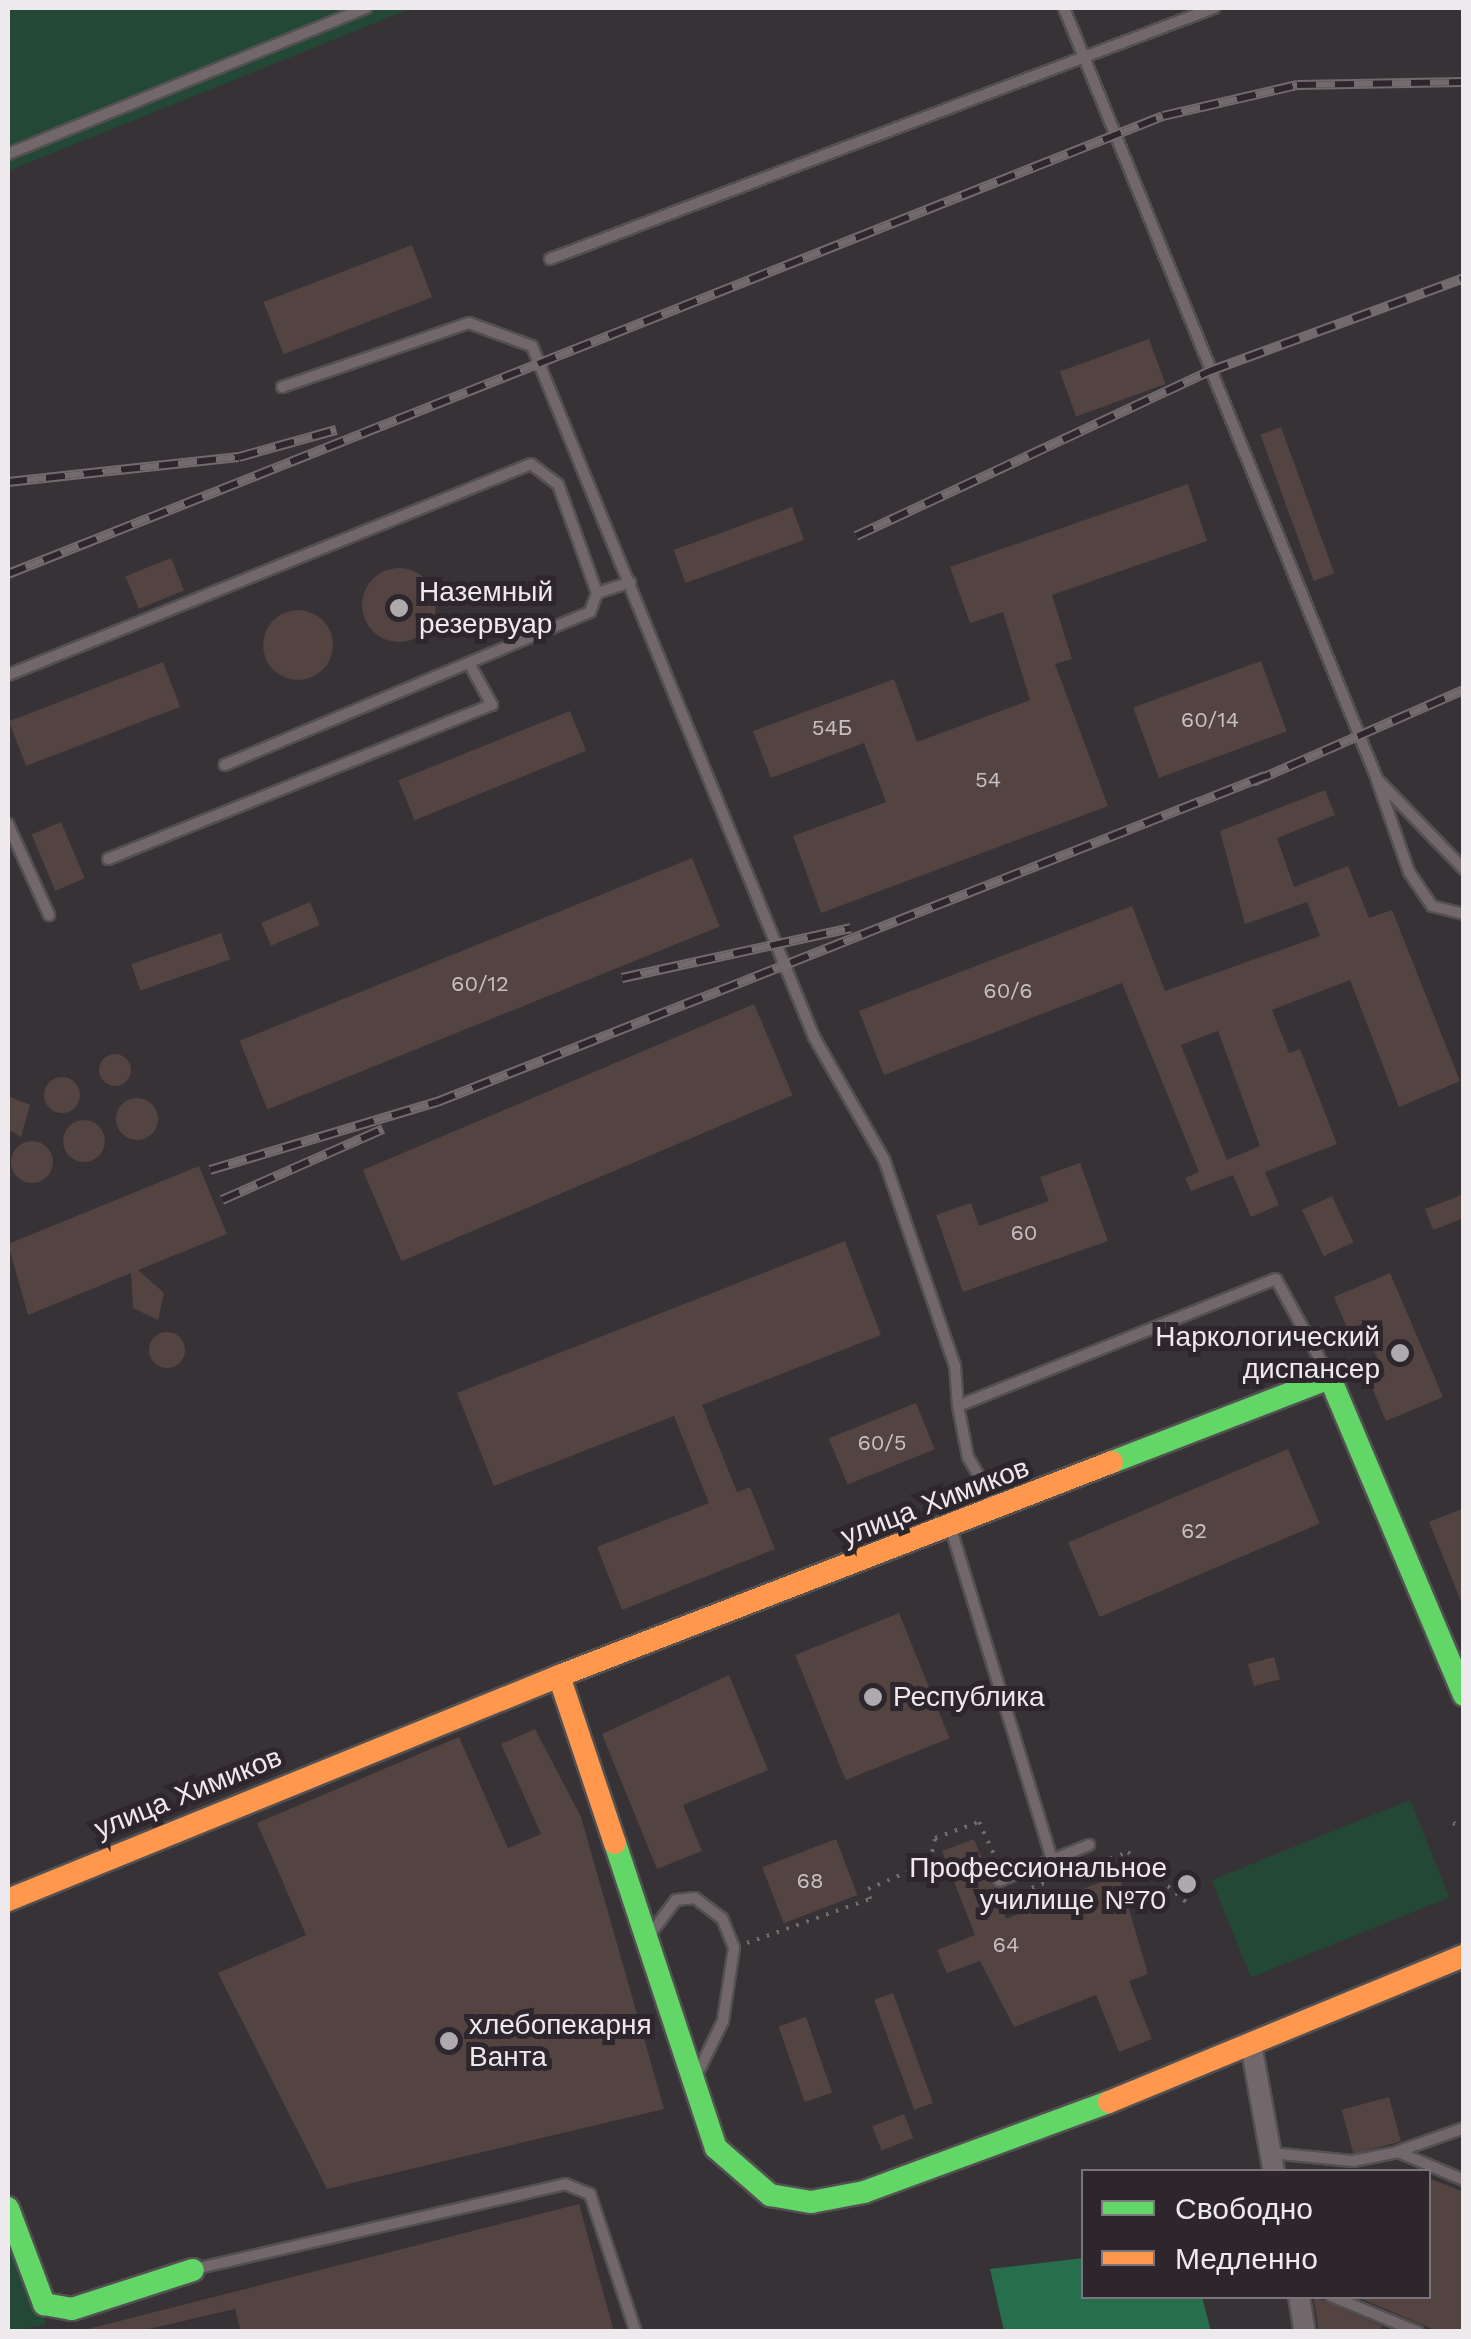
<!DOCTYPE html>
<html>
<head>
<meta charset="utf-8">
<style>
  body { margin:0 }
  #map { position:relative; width:1471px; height:2339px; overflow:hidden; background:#363236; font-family:"Work Sans",sans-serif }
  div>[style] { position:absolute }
  .green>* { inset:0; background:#244836; transform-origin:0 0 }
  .forest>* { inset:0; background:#276e4d }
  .building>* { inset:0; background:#534442; transform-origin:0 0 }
  .round { border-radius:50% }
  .path>* { height:4px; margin-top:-2px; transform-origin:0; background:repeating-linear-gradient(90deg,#736b6e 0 2.5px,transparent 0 10.5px) }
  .roads { filter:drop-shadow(2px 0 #535052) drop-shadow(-2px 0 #535052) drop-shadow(0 2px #535052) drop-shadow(0 -2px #535052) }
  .lane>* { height:10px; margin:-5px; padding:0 5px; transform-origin:5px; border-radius:5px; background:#72686b }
  .street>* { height:20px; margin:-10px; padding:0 10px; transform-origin:10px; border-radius:10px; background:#72686b }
  .fast>* { height:22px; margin:-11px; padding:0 11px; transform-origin:11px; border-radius:11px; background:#63d668 }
  .slow>* { height:22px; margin:-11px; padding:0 11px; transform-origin:11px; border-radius:11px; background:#ff974d }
  .rail>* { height:10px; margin-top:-5px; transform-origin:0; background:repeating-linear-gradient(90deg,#2e262d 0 19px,#726a6d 0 38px); box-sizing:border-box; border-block:2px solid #726a6d }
  .dots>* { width:28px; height:28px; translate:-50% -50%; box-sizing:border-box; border:5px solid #2e262d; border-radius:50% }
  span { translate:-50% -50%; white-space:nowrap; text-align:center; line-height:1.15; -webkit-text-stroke:10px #2e262d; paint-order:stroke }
  .number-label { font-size:22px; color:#c7c0c2 }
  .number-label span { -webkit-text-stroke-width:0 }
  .poi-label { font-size:28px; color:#eee9ed }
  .left { translate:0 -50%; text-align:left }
  .right { translate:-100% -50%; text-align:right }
  .street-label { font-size:28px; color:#eee9ed }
  .frame { position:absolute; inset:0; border:10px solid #eee9ed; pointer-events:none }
  .legend { position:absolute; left:1081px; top:2169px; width:350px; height:130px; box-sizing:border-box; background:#2e262d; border:2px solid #7b747a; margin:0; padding:12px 18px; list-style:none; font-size:30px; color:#eee9ed }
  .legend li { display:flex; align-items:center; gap:20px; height:50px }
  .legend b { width:50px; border:2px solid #7b747a }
</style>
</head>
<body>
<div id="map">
  <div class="green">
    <div style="clip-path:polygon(8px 8px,412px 8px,8px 171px)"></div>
    <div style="left:1410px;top:1800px;width:105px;height:214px;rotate:68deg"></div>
    <div style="clip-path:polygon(8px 2208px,46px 2324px,16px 2331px,8px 2331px)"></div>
  </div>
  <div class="forest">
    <div style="clip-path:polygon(1083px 2258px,1084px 2296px,1202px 2297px,1211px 2331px,1004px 2331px,990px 2269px)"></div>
  </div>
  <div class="building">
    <div style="left:412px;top:245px;width:56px;height:159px;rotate:69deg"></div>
    <div style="left:1149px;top:339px;width:48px;height:95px;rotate:70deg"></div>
    <div style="left:1281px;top:427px;width:156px;height:22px;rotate:70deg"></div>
    <div style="clip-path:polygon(1188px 484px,1207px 541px,1052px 595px,1072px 659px,1055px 664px,1108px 806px,821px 913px,793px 836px,886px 802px,864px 743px,771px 778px,753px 731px,894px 679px,917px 742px,1030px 700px,1003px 612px,970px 623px,950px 567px)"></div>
    <div style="left:792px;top:507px;width:35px;height:126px;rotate:70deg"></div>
    <div style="left:171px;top:558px;width:35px;height:49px;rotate:68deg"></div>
    <div class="round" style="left:362px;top:568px;width:74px;height:74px"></div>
    <div class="round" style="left:263px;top:610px;width:70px;height:70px"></div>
    <div style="left:1261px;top:661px;width:75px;height:136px;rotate:70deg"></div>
    <div style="left:163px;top:662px;width:48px;height:165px;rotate:69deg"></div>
    <div style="left:570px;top:711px;width:43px;height:185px;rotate:68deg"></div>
    <div style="clip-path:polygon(evenodd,1325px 790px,1335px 815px,1277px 838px,1294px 887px,1348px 866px,1369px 918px,1392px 910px,1460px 1081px,1399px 1107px,1350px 980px,1272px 1010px,1289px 1053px,1300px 1049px,1337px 1144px,1265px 1172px,1279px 1205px,1251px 1217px,1233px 1175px,1191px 1191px,1185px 1178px,1199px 1172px,1122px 983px,884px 1075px,859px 1011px,1132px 906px,1165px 991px,1320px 936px,1307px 902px,1245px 924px,1220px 831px,1325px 790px,1218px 1031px,1260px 1146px,1227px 1160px,1181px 1045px,1218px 1031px)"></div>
    <div style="left:61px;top:822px;width:61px;height:32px;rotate:67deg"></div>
    <div style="left:692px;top:858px;width:74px;height:488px;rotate:68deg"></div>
    <div style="left:310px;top:902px;width:25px;height:53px;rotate:67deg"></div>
    <div style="left:221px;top:933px;width:28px;height:95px;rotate:71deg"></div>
    <div style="left:754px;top:1004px;width:99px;height:425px;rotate:67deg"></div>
    <div class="round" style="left:99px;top:1054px;width:32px;height:32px"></div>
    <div class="round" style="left:44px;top:1077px;width:36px;height:36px"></div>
    <div style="clip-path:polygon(8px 1096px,30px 1105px,21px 1137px,8px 1129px)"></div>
    <div class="round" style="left:116px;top:1098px;width:42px;height:42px"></div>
    <div class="round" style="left:63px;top:1120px;width:42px;height:42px"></div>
    <div class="round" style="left:11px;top:1141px;width:42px;height:42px"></div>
    <div style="clip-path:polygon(1080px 1163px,1108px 1241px,963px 1292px,936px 1215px,971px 1203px,979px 1226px,1049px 1201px,1040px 1177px)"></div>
    <div style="clip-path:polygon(199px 1166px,227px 1234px,138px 1270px,164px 1293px,158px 1320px,133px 1308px,131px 1273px,28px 1315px,8px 1244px)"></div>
    <div style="clip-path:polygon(1464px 1194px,1464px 1218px,1433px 1230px,1425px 1209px)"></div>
    <div style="left:1332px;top:1196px;width:51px;height:33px;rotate:65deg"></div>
    <div style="clip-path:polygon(845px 1241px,881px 1335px,702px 1405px,737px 1492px,750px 1487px,775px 1549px,622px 1610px,597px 1547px,709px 1503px,674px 1416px,494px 1486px,457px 1393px)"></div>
    <div style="clip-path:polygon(1390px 1273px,1443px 1397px,1386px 1421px,1370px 1383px,1385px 1376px,1362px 1324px,1348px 1330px,1334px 1297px)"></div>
    <div class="round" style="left:149px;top:1332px;width:36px;height:36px"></div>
    <div style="left:916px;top:1403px;width:50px;height:94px;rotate:68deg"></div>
    <div style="left:1288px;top:1449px;width:81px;height:239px;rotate:67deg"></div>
    <div style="clip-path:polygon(1464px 1508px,1464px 1606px,1463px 1606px,1429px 1522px)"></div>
    <div style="left:899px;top:1613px;width:135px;height:112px;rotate:68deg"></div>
    <div style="left:1274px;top:1657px;width:23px;height:27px;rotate:75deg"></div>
    <div style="clip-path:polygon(729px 1675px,768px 1770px,683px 1805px,702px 1851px,657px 1869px,602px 1734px)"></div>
    <div style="clip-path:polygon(535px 1729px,581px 1817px,664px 2109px,327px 2189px,218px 1973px,306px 1935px,257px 1823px,459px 1737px,508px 1848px,541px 1834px,501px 1744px)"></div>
    <div style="left:836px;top:1839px;width:60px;height:79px;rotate:69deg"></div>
    <div style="clip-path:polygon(974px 1839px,1006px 1919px,1119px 1875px,1148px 1974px,1129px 1981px,1152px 2039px,1119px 2052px,1096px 1995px,1014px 2027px,980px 1961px,947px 1973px,937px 1950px,975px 1935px,942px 1851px)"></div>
    <div style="left:893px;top:1993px;width:117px;height:20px;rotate:70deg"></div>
    <div style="left:806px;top:2017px;width:80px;height:29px;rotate:71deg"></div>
    <div style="left:1389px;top:2097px;width:46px;height:49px;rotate:75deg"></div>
    <div style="left:904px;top:2114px;width:26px;height:34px;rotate:69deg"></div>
    <div style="clip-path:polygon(1428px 2178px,1464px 2192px,1464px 2332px,1439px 2332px,1355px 2296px,1428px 2296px)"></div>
    <div style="clip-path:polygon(579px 2204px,614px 2332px,241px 2332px,235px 2309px,136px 2332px,76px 2332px)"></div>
    <div style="clip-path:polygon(1313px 2296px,1382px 2326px,1380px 2332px,1319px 2332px)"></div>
  </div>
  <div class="path">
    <div style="left:1464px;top:77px;width:54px;rotate:90deg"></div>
    <div style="left:1453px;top:1823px;width:12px;rotate:20deg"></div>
    <div style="left:1012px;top:1895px;width:124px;rotate:-20.3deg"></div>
    <div style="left:1128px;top:1852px;width:77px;rotate:40.8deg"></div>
    <div style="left:747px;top:1943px;width:131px;rotate:-19.7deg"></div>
    <div style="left:870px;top:1899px;width:10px;rotate:-101deg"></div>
    <div style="left:868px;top:1889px;width:68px;rotate:-23.5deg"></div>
    <div style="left:930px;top:1862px;width:25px;rotate:-78deg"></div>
    <div style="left:935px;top:1838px;width:47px;rotate:-20deg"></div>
    <div style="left:979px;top:1822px;width:45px;rotate:65.1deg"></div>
  </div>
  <div class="roads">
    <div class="lane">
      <div style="left:1064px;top:8px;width:832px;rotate:67.9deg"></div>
      <div style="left:1377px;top:779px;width:125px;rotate:46deg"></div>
      <div style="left:8px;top:154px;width:387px;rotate:-22.2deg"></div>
      <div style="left:550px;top:259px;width:710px;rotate:-20.71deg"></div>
      <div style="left:282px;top:387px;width:198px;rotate:-18.9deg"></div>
      <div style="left:469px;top:323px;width:67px;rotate:20.1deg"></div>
      <div style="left:532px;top:346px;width:746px;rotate:67.8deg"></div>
      <div style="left:814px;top:1037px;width:141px;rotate:60.2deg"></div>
      <div style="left:884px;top:1159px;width:219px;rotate:71.1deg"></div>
      <div style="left:955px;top:1366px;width:40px;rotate:85.7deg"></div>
      <div style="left:597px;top:593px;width:35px;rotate:-18deg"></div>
      <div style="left:8px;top:675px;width:564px;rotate:-21.97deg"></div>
      <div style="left:531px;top:464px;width:34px;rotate:37deg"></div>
      <div style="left:558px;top:484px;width:116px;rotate:70.3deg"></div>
      <div style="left:597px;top:593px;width:20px;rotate:110deg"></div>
      <div style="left:590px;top:612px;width:396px;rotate:157.3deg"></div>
      <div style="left:1377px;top:780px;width:97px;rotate:70.8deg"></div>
      <div style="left:1409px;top:872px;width:41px;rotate:55.9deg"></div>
      <div style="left:1432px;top:906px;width:33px;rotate:14deg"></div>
      <div style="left:8px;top:824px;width:100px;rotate:65.7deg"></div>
      <div style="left:108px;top:859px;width:414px;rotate:-21.9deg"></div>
      <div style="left:492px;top:705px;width:48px;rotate:-118.7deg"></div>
      <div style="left:996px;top:1505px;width:56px;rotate:-120.3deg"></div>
      <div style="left:968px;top:1457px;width:52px;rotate:-101.1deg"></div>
      <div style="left:958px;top:1406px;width:342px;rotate:-21.8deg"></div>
      <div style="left:1276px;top:1279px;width:108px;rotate:61.3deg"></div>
      <div style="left:951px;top:1529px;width:346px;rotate:73deg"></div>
      <div style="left:999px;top:1881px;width:97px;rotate:-21.8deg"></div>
      <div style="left:651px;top:1933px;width:41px;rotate:-52.9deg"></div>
      <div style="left:676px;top:1900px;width:19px;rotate:-6deg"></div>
      <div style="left:695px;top:1898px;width:34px;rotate:37deg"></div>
      <div style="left:722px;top:1918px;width:32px;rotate:68deg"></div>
      <div style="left:734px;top:1948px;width:74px;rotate:98.6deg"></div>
      <div style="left:723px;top:2021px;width:57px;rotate:116.1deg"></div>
      <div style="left:1399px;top:2151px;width:69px;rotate:-19.5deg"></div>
      <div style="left:1271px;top:2153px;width:82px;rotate:5.6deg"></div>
      <div style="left:1353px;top:2161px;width:46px;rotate:-11.3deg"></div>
      <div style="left:1398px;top:2152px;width:72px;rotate:23deg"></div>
      <div style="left:199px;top:2268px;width:376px;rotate:-12.9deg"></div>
      <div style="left:565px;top:2184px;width:27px;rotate:22deg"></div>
      <div style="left:590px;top:2194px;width:145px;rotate:71.6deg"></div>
      <div style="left:1331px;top:2296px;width:94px;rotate:22.5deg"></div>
    </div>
    <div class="street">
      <div style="left:1252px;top:2050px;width:124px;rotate:79.8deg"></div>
      <div style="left:1299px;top:2296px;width:36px;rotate:81deg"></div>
    </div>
    <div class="fast">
      <div style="left:1112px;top:1462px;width:234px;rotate:-21.1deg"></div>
      <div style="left:1330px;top:1378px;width:344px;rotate:67.1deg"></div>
      <div style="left:615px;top:1843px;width:321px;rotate:71.7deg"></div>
      <div style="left:716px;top:2148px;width:72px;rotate:41deg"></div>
      <div style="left:770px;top:2195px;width:42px;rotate:9.7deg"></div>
      <div style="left:811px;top:2202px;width:54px;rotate:-10.7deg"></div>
      <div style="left:864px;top:2192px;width:261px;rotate:-20.2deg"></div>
      <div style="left:8px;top:2208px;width:103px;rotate:69.4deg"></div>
      <div style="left:44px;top:2304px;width:28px;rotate:10deg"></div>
      <div style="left:72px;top:2309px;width:127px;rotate:-17.9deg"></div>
    </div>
    <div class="slow">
      <div style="left:559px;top:1676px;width:593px;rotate:-21.16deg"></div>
      <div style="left:8px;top:1900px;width:595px;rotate:-22.12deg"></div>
      <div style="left:559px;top:1676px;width:176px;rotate:71.5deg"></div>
      <div style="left:1109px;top:2102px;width:384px;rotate:-22.4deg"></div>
    </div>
  </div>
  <div class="rail">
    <div style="left:8px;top:482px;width:232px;rotate:-6.2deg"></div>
    <div style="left:239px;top:457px;width:101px;rotate:-15.6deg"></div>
    <div style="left:856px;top:536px;width:391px;rotate:-25deg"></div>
    <div style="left:1210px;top:371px;width:270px;rotate:-20.1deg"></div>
    <div style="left:8px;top:574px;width:1242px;rotate:-21.63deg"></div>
    <div style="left:1163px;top:116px;width:138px;rotate:-13deg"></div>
    <div style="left:1297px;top:85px;width:167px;rotate:-1deg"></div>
    <div style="left:1253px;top:782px;width:230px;rotate:-23.6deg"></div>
    <div style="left:622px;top:978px;width:234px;rotate:-12.3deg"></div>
    <div style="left:210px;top:1170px;width:237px;rotate:-16.7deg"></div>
    <div style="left:437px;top:1102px;width:890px;rotate:-21.49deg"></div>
    <div style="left:222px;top:1200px;width:176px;rotate:-23.8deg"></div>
  </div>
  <div class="dots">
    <div style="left:399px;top:608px;background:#aea9ad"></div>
    <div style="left:1400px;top:1353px;background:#aea9ad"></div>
    <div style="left:873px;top:1697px;background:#aea9ad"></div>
    <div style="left:1187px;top:1884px;background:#aea9ad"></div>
    <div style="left:449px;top:2041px;background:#aea9ad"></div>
  </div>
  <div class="number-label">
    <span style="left:1210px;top:720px">60/14</span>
    <span style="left:832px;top:728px">54Б</span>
    <span style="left:988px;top:780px">54</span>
    <span style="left:480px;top:984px">60/12</span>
    <span style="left:1008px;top:991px">60/6</span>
    <span style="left:1024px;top:1233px">60</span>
    <span style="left:882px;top:1443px">60/5</span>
    <span style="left:1194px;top:1531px">62</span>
    <span style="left:810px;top:1881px">68</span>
    <span style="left:1006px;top:1945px">64</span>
  </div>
  <div class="poi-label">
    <span class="left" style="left:419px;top:608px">Наземный<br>резервуар</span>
    <span class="right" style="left:1380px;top:1353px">Наркологический<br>диспансер</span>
    <span class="left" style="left:893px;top:1697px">Республика</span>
    <span class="right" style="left:1167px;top:1884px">Профессиональное<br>училище №70</span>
    <span class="left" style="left:469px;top:2041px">хлебопекарня<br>Ванта</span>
  </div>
  <div class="street-label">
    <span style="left:935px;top:1502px;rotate:-21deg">улица Химиков</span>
    <span style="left:188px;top:1793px;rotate:-22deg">улица Химиков</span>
  </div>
  <div class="frame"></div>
  <ul class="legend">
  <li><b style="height:12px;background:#63d668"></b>Свободно</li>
  <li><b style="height:12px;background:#ff974d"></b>Медленно</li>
  </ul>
</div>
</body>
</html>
